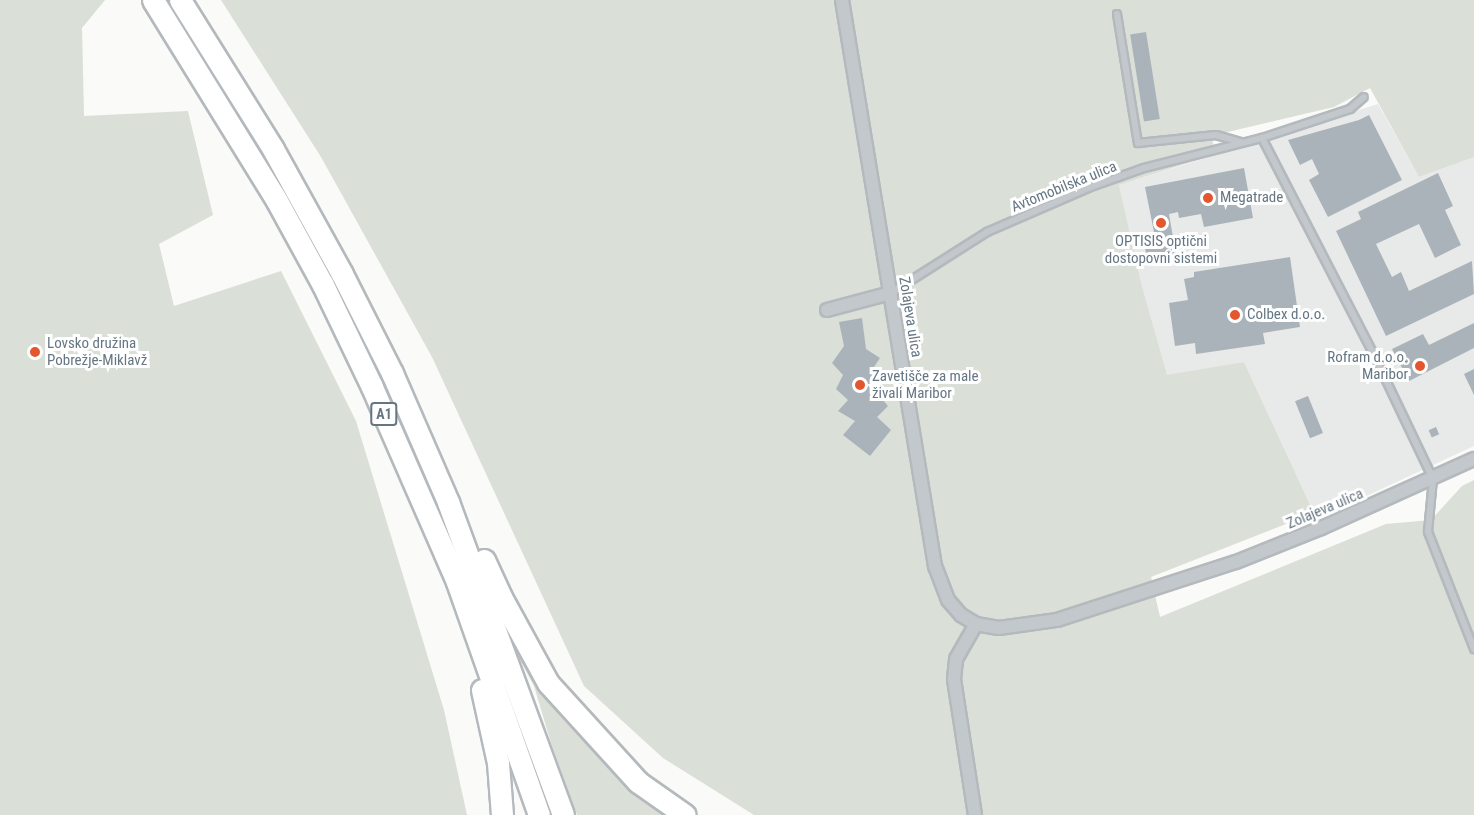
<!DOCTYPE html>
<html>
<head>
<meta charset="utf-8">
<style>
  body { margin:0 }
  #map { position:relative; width:1474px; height:815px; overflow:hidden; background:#fafaf8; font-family:"Roboto Condensed",sans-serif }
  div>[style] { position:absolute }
  .built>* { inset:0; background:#e8e9e9 }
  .green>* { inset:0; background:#dadfd7 }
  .building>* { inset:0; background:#aab3b9; transform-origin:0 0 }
  .roads { filter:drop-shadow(2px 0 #b4b9bd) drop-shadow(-2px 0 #b4b9bd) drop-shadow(0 2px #b4b9bd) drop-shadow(0 -2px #b4b9bd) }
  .lane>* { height:6px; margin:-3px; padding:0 3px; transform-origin:3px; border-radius:3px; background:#c3c8cc }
  .street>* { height:12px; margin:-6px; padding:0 6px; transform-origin:6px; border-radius:6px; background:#c3c8cc }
  .highway>* { height:21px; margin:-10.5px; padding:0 10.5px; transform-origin:10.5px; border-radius:10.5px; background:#fff }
  .dots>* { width:16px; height:16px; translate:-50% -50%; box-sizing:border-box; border:3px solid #fff; border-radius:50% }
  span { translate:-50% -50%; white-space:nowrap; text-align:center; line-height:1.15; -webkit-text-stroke:6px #fff; paint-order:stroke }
  .shield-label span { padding:2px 4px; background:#fff; border:2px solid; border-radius:4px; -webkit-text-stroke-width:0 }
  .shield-label { font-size:14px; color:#657683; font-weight:700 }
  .street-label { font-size:15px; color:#657683 }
  .poi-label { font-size:15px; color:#657683 }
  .left { translate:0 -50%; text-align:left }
  .right { translate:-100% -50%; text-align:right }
</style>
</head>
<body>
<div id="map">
  <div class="built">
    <div style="clip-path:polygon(1378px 104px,1419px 177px,1474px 157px,1474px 446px,1317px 519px,1244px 362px,1167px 376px,1142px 286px,1119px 185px)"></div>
  </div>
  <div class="green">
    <div style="clip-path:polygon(0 0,105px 0,82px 28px,84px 116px,188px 111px,213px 215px,159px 244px,174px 306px,281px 271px,356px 421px,444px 710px,467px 815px,0 815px)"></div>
    <div style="clip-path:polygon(221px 0,1474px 0,1474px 157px,1419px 177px,1370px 88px,1334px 107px,1211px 136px,1216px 154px,1119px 185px,1142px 286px,1167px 375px,1244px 362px,1314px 513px,1151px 577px,1160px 617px,1386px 524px,1431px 520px,1462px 486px,1474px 480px,1474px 815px,754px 815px,663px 758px,584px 686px,432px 357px,321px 157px)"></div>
    <div style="clip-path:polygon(525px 656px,673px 815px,577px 815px,551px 743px,534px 686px,520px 660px)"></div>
  </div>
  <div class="building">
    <div style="left:1146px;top:32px;width:88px;height:16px;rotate:81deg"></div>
    <div style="clip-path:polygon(1369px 115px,1402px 180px,1328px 217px,1309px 180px,1319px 174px,1312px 159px,1300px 165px,1288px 140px,1359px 120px)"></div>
    <div style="clip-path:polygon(1244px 168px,1253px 218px,1204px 227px,1201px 214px,1179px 218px,1178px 212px,1169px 214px,1176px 255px,1147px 260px,1143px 234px,1154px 232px,1145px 187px)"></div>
    <div style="clip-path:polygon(1438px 173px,1453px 206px,1445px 210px,1461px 245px,1435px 258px,1419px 224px,1376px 244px,1392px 277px,1401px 272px,1409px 291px,1472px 261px,1474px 294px,1386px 336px,1336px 231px,1361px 219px,1358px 212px)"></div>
    <div style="clip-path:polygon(1290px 257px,1300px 327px,1263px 333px,1265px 344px,1196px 354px,1195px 343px,1175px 346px,1169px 303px,1188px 300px,1184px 279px,1194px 277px,1194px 272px)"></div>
    <div style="clip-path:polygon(862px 318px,866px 349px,880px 358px,872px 370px,884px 381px,876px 392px,888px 406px,877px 417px,891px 430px,870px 456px,843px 435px,855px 421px,838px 411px,848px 400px,836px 389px,843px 375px,832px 363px,844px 346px,839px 322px)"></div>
    <div style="clip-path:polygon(1474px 323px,1474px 348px,1409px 381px,1392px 349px,1423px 334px,1429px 345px)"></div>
    <div style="clip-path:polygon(40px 346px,42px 355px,30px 358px,27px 350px)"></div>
    <div style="clip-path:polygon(1474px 369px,1474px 395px,1464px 374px)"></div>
    <div style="left:1308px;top:396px;width:40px;height:14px;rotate:68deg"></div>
    <div style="left:1436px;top:427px;width:8px;height:8px;rotate:67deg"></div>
  </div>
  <div class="roads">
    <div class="lane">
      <div style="left:1117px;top:14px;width:131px;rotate:80.8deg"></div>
      <div style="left:1138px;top:143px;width:78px;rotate:-5.9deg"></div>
      <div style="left:1216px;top:135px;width:26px;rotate:16deg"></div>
      <div style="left:1262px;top:138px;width:242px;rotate:62.7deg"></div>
      <div style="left:1373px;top:353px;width:140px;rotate:64.5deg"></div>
      <div style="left:1433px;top:479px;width:53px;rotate:95.4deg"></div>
      <div style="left:1428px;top:532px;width:126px;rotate:68.5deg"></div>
      <div style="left:891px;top:293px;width:114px;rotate:-32.4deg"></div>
      <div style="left:987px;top:232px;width:110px;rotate:-23.5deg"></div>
      <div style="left:1088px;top:188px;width:59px;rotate:-19.7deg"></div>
      <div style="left:1144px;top:168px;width:122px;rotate:-14.3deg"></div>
      <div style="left:1262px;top:138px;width:93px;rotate:-18.2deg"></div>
      <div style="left:1350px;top:109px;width:18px;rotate:-41deg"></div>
    </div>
    <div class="street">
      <div style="left:842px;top:0;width:574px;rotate:80.67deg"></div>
      <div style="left:935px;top:566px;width:36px;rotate:69deg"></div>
      <div style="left:948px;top:600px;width:20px;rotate:49deg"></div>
      <div style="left:961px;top:615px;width:17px;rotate:31deg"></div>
      <div style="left:976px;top:624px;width:23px;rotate:10deg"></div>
      <div style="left:999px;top:628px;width:59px;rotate:-7.9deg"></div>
      <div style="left:1057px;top:620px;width:188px;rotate:-18deg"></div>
      <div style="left:1236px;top:562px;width:92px;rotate:-21.8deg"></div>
      <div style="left:1321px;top:528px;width:168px;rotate:-24.3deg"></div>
      <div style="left:827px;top:310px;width:66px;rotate:-14.9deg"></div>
      <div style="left:975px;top:815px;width:138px;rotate:-98.8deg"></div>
      <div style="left:954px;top:679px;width:20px;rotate:-84deg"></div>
      <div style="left:956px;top:659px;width:40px;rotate:-60.3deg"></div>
    </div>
    <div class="highway">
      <div style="left:153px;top:0;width:236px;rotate:58.3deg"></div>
      <div style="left:277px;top:201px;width:96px;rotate:61.3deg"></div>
      <div style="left:323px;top:285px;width:113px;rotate:64.3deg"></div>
      <div style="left:372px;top:387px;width:213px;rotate:66.4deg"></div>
      <div style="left:457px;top:582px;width:247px;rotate:70.6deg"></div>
      <div style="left:180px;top:0;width:176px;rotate:58deg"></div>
      <div style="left:273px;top:149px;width:143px;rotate:61.1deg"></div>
      <div style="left:342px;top:274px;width:111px;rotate:63.2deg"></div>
      <div style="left:392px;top:373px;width:141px;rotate:66.5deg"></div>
      <div style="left:448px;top:502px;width:333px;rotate:69.8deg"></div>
      <div style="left:484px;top:560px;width:41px;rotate:65.3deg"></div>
      <div style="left:501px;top:597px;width:98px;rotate:61.3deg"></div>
      <div style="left:548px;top:683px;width:134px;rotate:47.7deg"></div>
      <div style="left:638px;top:782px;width:57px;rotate:35.1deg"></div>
      <div style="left:482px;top:690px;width:75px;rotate:77.6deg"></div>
      <div style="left:498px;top:763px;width:52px;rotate:85.6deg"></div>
    </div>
  </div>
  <div class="dots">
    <div style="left:1208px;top:198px;background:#e4572e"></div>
    <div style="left:1161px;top:223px;background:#e4572e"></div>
    <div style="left:1235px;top:315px;background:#e4572e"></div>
    <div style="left:35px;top:352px;background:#e4572e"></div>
    <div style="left:1420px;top:366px;background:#e4572e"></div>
    <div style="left:860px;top:385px;background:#e4572e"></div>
  </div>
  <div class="shield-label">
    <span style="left:384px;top:414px">A1</span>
  </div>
  <div class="street-label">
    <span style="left:1064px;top:187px;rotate:-22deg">Avtomobilska ulica</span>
    <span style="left:910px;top:317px;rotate:81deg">Zolajeva ulica</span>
    <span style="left:1325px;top:509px;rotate:-23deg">Zolajeva ulica</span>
  </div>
  <div class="poi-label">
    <span class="left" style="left:1220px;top:198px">Megatrade</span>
    <span style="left:1161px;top:250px">OPTISIS optični<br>dostopovni sistemi</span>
    <span class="left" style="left:1247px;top:315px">Colbex d.o.o.</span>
    <span class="left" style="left:47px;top:352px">Lovsko družina<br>Pobrežje-Miklavž</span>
    <span class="right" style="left:1408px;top:366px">Rofram d.o.o.<br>Maribor</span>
    <span class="left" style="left:872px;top:385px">Zavetišče za male<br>živali Maribor</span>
  </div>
</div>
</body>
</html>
